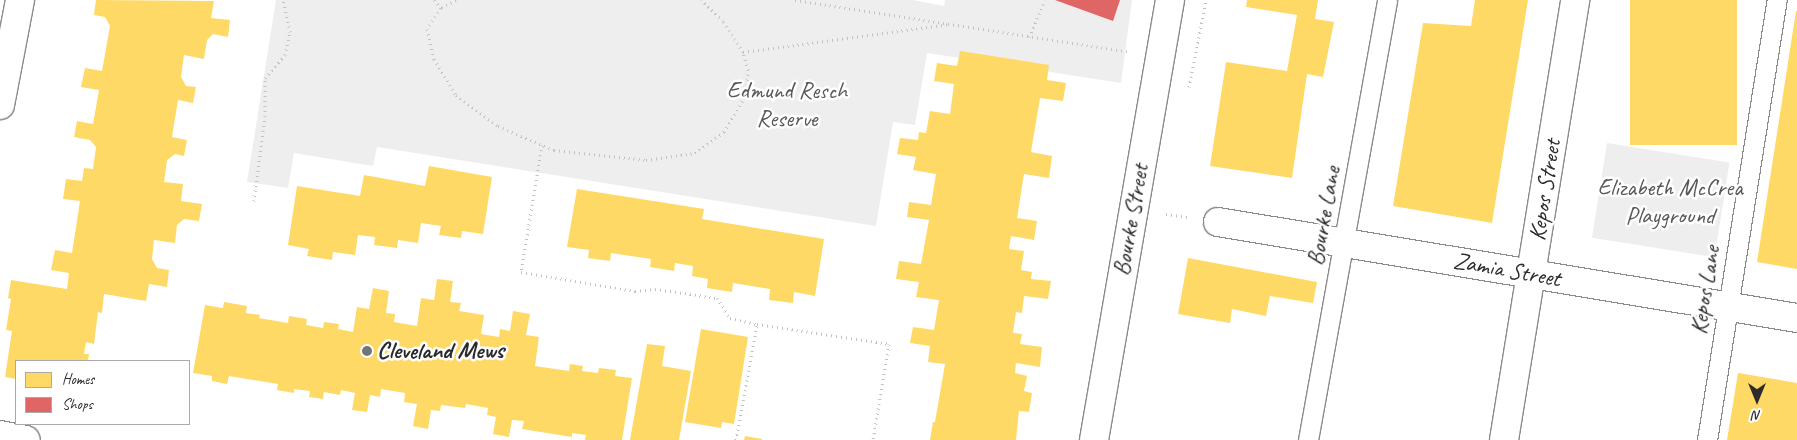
<!DOCTYPE html>
<html>
<head>
<meta charset="utf-8">
<style>
  body { margin:0 }
  #map { position:relative; width:1797px; height:440px; overflow:hidden; background:#fff; font-family:Caveat,sans-serif }
  div>[style] { position:absolute }
  .built>* { inset:0; background:#eee; transform-origin:0 0 }
  .homes>* { inset:0; background:#ffd966; transform-origin:0 0 }
  .shops>* { inset:0; background:#e06666 }
  .path>* { height:3px; margin-top:-1.5px; transform-origin:0; background:repeating-linear-gradient(90deg,#c2c2c2 0 1px,transparent 0 5px) }
  .roads { filter:drop-shadow(1px 0 #8a8a8a) drop-shadow(-1px 0 #8a8a8a) drop-shadow(0 1px #8a8a8a) drop-shadow(0 -1px #8a8a8a) }
  .service>* { height:19px; margin:-9.5px; padding:0 9.5px; transform-origin:9.5px; border-radius:9.5px; background:#fff }
  .minor>* { height:28px; margin:-14px; padding:0 14px; transform-origin:14px; border-radius:14px; background:#fff }
  .tertiary>* { height:28px; margin:-14px; padding:0 14px; transform-origin:14px; border-radius:14px; background:#fff }
  .primary>* { height:28px; margin:-14px; padding:0 14px; transform-origin:14px; border-radius:14px; background:#fff }
  .dots>* { width:14px; height:14px; translate:-50% -50%; box-sizing:border-box; border:2px solid #fff; border-radius:50% }
  span { translate:-50% -50%; white-space:nowrap; text-align:center; line-height:1.15; -webkit-text-stroke:5px #fff; paint-order:stroke }
  .park-label { font-size:24px; color:#585858 }
  .street-label { font-size:24px; color:#2b2b2b }
  .poi-label { font-size:24px; color:#2b2b2b; font-weight:700 }
  .left { translate:0 -50%; text-align:left }
  .legend { position:absolute; left:15px; top:360px; width:175px; height:65px; box-sizing:border-box; background:#fff; border:1px solid #aaa; margin:0; padding:6px 9px; list-style:none; font-size:15px; color:#2b2b2b }
  .legend li { display:flex; align-items:center; gap:10px; height:25px }
  .legend b { width:25px; border:1px solid #aaa }
  .north { position:absolute; left:1732px; top:375px; width:50px; height:50px; -webkit-text-stroke:4px #fff; paint-order:stroke; rotate:180deg; font-size:14px; font-weight:700; line-height:20px; text-align:center; color:#2b2b2b }
  .north::after { content:''; display:block; margin:auto; width:18px; height:22px; background:#2b2b2b; clip-path:polygon(50% 0,100% 100%,50% 72%,0 100%) }
</style>
</head>
<body>
<div id="map">
  <div class="built">
    <div style="clip-path:polygon(276px 0,913px 0,944px 6px,945px 0,1132px 0,1121px 83px,927px 53px,915px 125px,893px 122px,876px 226px,377px 147px,373px 166px,294px 153px,288px 188px,247px 182px)"></div>
    <div style="left:1607px;top:143px;width:124px;height:96px;rotate:9deg"></div>
  </div>
  <div class="homes">
    <div style="clip-path:polygon(96px 0,214px 1px,211px 18px,230px 20px,228px 37px,213px 34px,207px 40px,204px 59px,184px 55px,181px 77px,186px 86px,196px 87px,193px 103px,178px 100px,172px 137px,187px 140px,184px 156px,175px 154px,167px 160px,164px 182px,183px 184px,181px 201px,202px 204px,199px 221px,184px 219px,177px 225px,175px 243px,154px 240px,152px 259px,157px 268px,169px 270px,167px 287px,149px 284px,146px 301px,104px 294px,102px 313px,98px 312px,94px 344px,86px 342px,84px 354px,89px 354px,88px 361px,16px 361px,16px 379px,5px 377px,12px 331px,6px 330px,11px 299px,8px 298px,11px 280px,67px 289px,69px 273px,51px 270px,55px 250px,72px 253px,80px 201px,63px 199px,66px 179px,82px 181px,84px 168px,93px 169px,96px 147px,90px 140px,74px 137px,77px 121px,93px 124px,99px 90px,81px 87px,85px 68px,102px 71px,110px 26px,105px 17px,94px 15px)"></div>
    <div style="clip-path:polygon(1247px 0,1318px 0,1315px 19px,1334px 22px,1323px 77px,1307px 74px,1292px 178px,1210px 166px,1226px 62px,1287px 71px,1297px 15px,1246px 7px)"></div>
    <div style="clip-path:polygon(1475px 0,1528px 0,1492px 223px,1393px 206px,1423px 23px,1471px 26px)"></div>
    <div style="left:1630px;top:0;width:107px;height:145px"></div>
    <div style="clip-path:polygon(1796px 11px,1797px 11px,1797px 269px,1757px 262px)"></div>
    <div style="clip-path:polygon(960px 51px,1049px 65px,1047px 80px,1066px 83px,1063px 101px,1040px 98px,1031px 152px,1052px 156px,1049px 178px,1024px 174px,1017px 218px,1037px 221px,1034px 240px,1011px 236px,1009px 249px,1024px 251px,1021px 270px,1032px 272px,1031px 279px,1051px 281px,1048px 299px,1024px 296px,1022px 313px,1016px 312px,1013px 333px,1022px 334px,1020px 344px,1042px 347px,1040px 367px,1016px 363px,1015px 373px,1027px 376px,1024px 391px,1032px 393px,1029px 412px,1019px 411px,1016px 440px,930px 440px,933px 422px,935px 422px,945px 364px,928px 362px,930px 346px,910px 343px,913px 327px,934px 330px,939px 300px,916px 297px,919px 282px,896px 279px,899px 261px,921px 264px,929px 220px,907px 217px,909px 202px,931px 205px,936px 174px,913px 170px,916px 157px,897px 154px,900px 138px,918px 140px,919px 132px,926px 133px,930px 111px,950px 114px,954px 84px,934px 81px,937px 63px,957px 66px)"></div>
    <div style="clip-path:polygon(429px 166px,492px 177px,483px 234px,462px 231px,461px 238px,439px 235px,441px 226px,421px 223px,418px 243px,398px 240px,397px 248px,374px 245px,375px 237px,358px 235px,355px 255px,333px 252px,332px 260px,307px 256px,309px 249px,288px 245px,297px 186px,360px 196px,364px 175px,425px 186px)"></div>
    <div style="clip-path:polygon(577px 189px,704px 209px,702px 219px,824px 239px,815px 296px,794px 292px,793px 303px,769px 300px,770px 289px,733px 283px,732px 292px,707px 288px,708px 279px,692px 276px,693px 266px,675px 263px,674px 271px,650px 267px,651px 259px,611px 253px,610px 261px,588px 258px,589px 250px,567px 247px)"></div>
    <div style="clip-path:polygon(1188px 258px,1317px 282px,1313px 303px,1270px 296px,1266px 316px,1232px 309px,1230px 323px,1178px 314px)"></div>
    <div style="clip-path:polygon(437px 279px,453px 281px,450px 302px,461px 303px,459px 311px,484px 315px,481px 334px,499px 337px,500px 329px,510px 331px,513px 311px,530px 314px,526px 335px,539px 337px,535px 366px,569px 371px,570px 364px,583px 366px,582px 371px,598px 373px,599px 368px,616px 370px,615px 376px,632px 378px,622px 440px,585px 440px,586px 435px,572px 433px,572px 437px,522px 429px,524px 421px,512px 420px,509px 437px,493px 434px,496px 417px,487px 415px,488px 408px,466px 404px,465px 408px,441px 405px,440px 411px,431px 410px,428px 429px,413px 426px,417px 404px,404px 402px,405px 393px,381px 389px,380px 397px,370px 395px,367px 412px,352px 410px,355px 393px,341px 390px,340px 395px,324px 392px,323px 399px,309px 397px,310px 391px,294px 389px,294px 393px,277px 390px,278px 384px,229px 376px,227px 384px,212px 381px,212px 376px,193px 373px,205px 305px,223px 308px,224px 302px,247px 306px,246px 313px,260px 315px,259px 318px,288px 323px,289px 316px,307px 319px,306px 325px,323px 328px,324px 322px,339px 324px,338px 329px,353px 332px,357px 307px,369px 309px,373px 288px,389px 291px,386px 313px,395px 314px,394px 322px,417px 326px,421px 298px,434px 300px)"></div>
    <div style="clip-path:polygon(701px 329px,748px 337px,734px 424px,722px 422px,721px 428px,685px 422px)"></div>
    <div style="clip-path:polygon(647px 344px,665px 346px,662px 366px,691px 371px,679px 440px,630px 440px)"></div>
    <div style="clip-path:polygon(1738px 373px,1797px 383px,1797px 440px,1727px 440px)"></div>
    <div style="clip-path:polygon(745px 436px,762px 439px,762px 440px,744px 440px)"></div>
  </div>
  <div class="shops">
    <div style="clip-path:polygon(1055px 0,1120px 0,1113px 21px)"></div>
  </div>
  <div class="path">
    <div style="left:434px;top:0;width:11px;rotate:49deg"></div>
    <div style="left:456px;top:0;width:17px;rotate:152deg"></div>
    <div style="left:441px;top:8px;width:25px;rotate:124deg"></div>
    <div style="left:427px;top:29px;width:31px;rotate:77deg"></div>
    <div style="left:434px;top:59px;width:42px;rotate:58.6deg"></div>
    <div style="left:456px;top:95px;width:52px;rotate:36.4deg"></div>
    <div style="left:498px;top:126px;width:61px;rotate:23.2deg"></div>
    <div style="left:554px;top:150px;width:93px;rotate:6.2deg"></div>
    <div style="left:646px;top:160px;width:49px;rotate:-8.1deg"></div>
    <div style="left:695px;top:153px;width:36px;rotate:-36deg"></div>
    <div style="left:724px;top:132px;width:43px;rotate:-59.3deg"></div>
    <div style="left:746px;top:95px;width:25px;rotate:-85deg"></div>
    <div style="left:748px;top:70px;width:19px;rotate:-106deg"></div>
    <div style="left:743px;top:52px;width:37px;rotate:-123deg"></div>
    <div style="left:723px;top:21px;width:30px;rotate:-136deg"></div>
    <div style="left:795px;top:0;width:339px;rotate:8.8deg"></div>
    <div style="left:1029px;top:37px;width:40px;rotate:-66.6deg"></div>
    <div style="left:743px;top:52px;width:209px;rotate:-7.7deg"></div>
    <div style="left:1189px;top:87px;width:89px;rotate:-78.9deg"></div>
    <div style="left:542px;top:145px;width:129px;rotate:99.4deg"></div>
    <div style="left:521px;top:272px;width:116px;rotate:9.5deg"></div>
    <div style="left:635px;top:291px;width:20px;rotate:-6deg"></div>
    <div style="left:655px;top:289px;width:63px;rotate:8.3deg"></div>
    <div style="left:717px;top:298px;width:24px;rotate:57deg"></div>
    <div style="left:730px;top:318px;width:28px;rotate:13deg"></div>
    <div style="left:254px;top:201px;width:86px;rotate:-82.6deg"></div>
    <div style="left:265px;top:116px;width:38px;rotate:-90deg"></div>
    <div style="left:265px;top:78px;width:30px;rotate:-49deg"></div>
    <div style="left:285px;top:55px;width:24px;rotate:-78deg"></div>
    <div style="left:290px;top:32px;width:33px;rotate:-102deg"></div>
    <div style="left:1166px;top:214px;width:22px;rotate:8deg"></div>
    <div style="left:736px;top:440px;width:118px;rotate:-79.7deg"></div>
    <div style="left:757px;top:324px;width:134px;rotate:8.6deg"></div>
    <div style="left:889px;top:344px;width:97px;rotate:99.5deg"></div>
  </div>
  <div class="roads">
    <div class="service">
      <div style="left:1308px;top:440px;width:447px;rotate:-79.8deg"></div>
      <div style="left:1707px;top:440px;width:446px;rotate:-81deg"></div>
    </div>
    <div class="minor">
      <div style="left:1218px;top:222px;width:587px;rotate:9.41deg"></div>
      <div style="left:0;top:435px;width:26px;rotate:11deg"></div>
      <div style="left:1504px;top:440px;width:446px;rotate:-80.8deg"></div>
    </div>
    <div class="tertiary">
      <div style="left:1094px;top:440px;width:447px;rotate:-80.2deg"></div>
    </div>
    <div class="primary">
      <div style="left:0;top:105px;width:107px;rotate:-79.2deg"></div>
    </div>
  </div>
  <div class="dots">
    <div style="left:367px;top:351px;background:#757575"></div>
  </div>
  <div class="park-label">
    <span style="left:787px;top:105px">Edmund Resch<br>Reserve</span>
    <span style="left:1670px;top:202px">Elizabeth McCrea<br>Playground</span>
  </div>
  <div class="street-label">
    <span style="left:1545px;top:190px;rotate:-81deg">Kepos Street</span>
    <span style="left:1324px;top:216px;rotate:-80deg">Bourke Lane</span>
    <span style="left:1131px;top:220px;rotate:-80deg">Bourke Street</span>
    <span style="left:1507px;top:270px;rotate:10deg">Zamia Street</span>
    <span style="left:1705px;top:290px;rotate:-81deg">Kepos Lane</span>
  </div>
  <div class="poi-label">
    <span class="left" style="left:377px;top:351px">Cleveland Mews</span>
  </div>
  <ul class="legend">
  <li><b style="height:14px;background:#ffd966"></b>Homes</li>
  <li><b style="height:14px;background:#e06666"></b>Shops</li>
  </ul>
  <div class="north">N</div>
</div>
</body>
</html>
